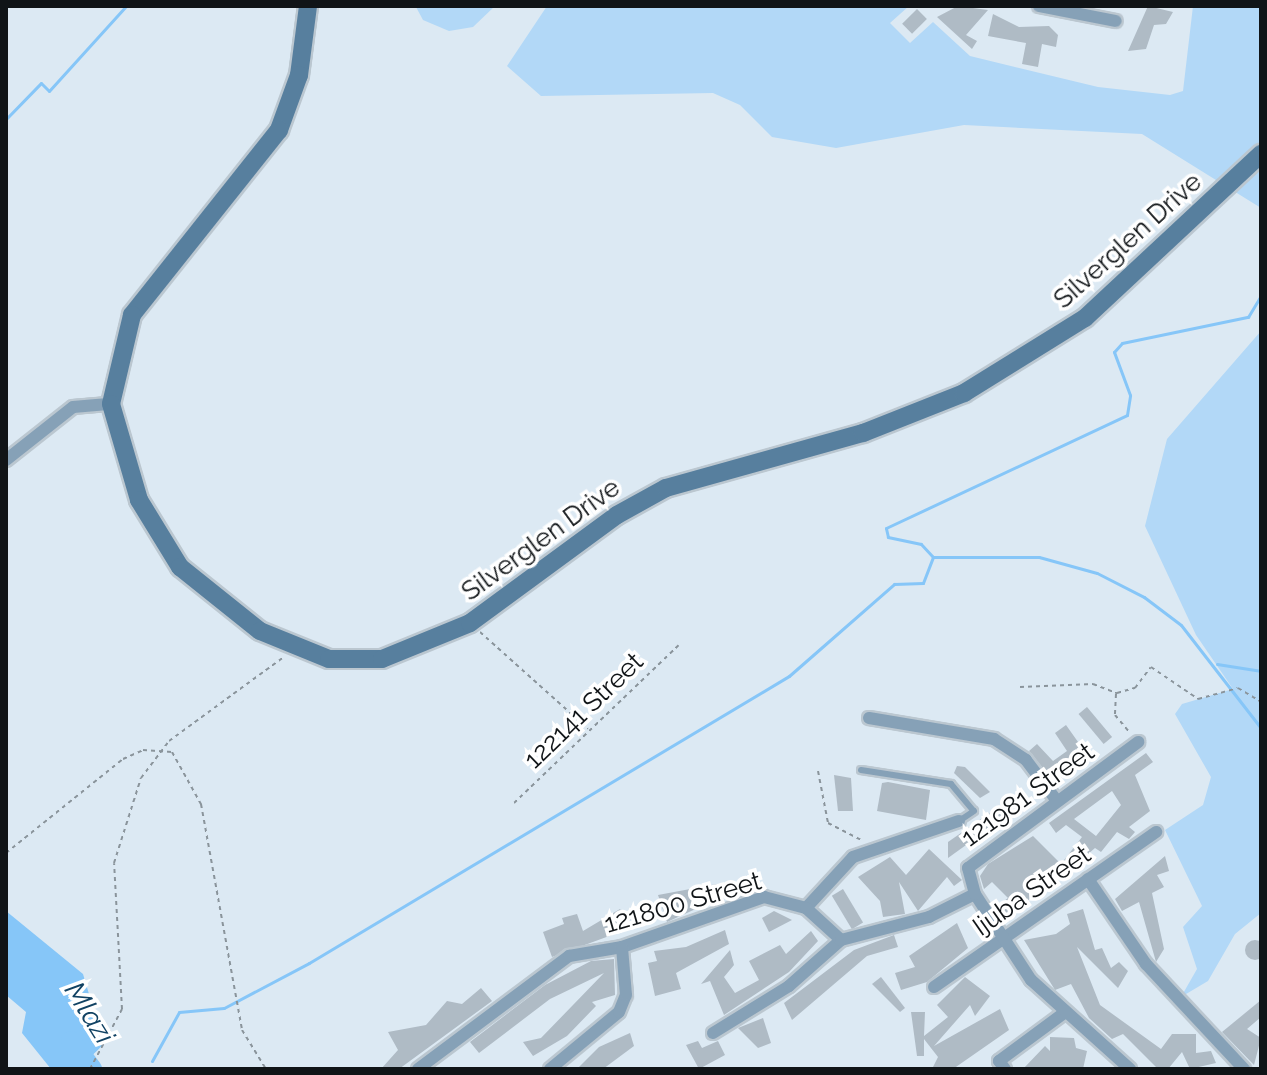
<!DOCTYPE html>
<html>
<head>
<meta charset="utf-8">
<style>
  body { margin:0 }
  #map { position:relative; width:1267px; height:1075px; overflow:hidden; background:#dce9f3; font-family:Raleway,sans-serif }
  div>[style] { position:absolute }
  .green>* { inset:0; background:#b2d8f7 }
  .water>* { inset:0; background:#86c6f8 }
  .stream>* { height:3px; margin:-1.5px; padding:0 1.5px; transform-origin:1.5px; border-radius:1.5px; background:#86c6f8 }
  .river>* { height:20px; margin:-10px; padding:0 10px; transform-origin:10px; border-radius:10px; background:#86c6f8 }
  .building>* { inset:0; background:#afbbc5; transform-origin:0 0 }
  .round { border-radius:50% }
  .path>* { height:2px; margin-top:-1px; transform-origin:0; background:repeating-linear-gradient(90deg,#8a949b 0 4px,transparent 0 8px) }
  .roads { filter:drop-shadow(2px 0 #bbc7d0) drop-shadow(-2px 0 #bbc7d0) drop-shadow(0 2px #bbc7d0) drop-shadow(0 -2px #bbc7d0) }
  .lane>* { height:6px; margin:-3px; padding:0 3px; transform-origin:3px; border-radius:3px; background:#86a1b7 }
  .street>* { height:12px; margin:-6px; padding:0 6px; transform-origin:6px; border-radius:6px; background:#86a1b7 }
  .secondary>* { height:18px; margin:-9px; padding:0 9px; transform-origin:9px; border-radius:9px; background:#577f9e }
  span { translate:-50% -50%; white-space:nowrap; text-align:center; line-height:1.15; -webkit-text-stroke:7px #fff; paint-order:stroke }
  .street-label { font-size:26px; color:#101417 }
  .water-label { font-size:28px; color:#114263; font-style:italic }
  .frame { position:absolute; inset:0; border:8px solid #101417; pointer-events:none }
</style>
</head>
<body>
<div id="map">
  <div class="green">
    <div style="clip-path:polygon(495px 6px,473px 27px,449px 31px,423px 20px,416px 7px)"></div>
    <div style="clip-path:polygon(547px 6px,909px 6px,890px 23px,910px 43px,933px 22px,970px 56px,1098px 87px,1170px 95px,1183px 91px,1193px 6px,1261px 6px,1261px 208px,1142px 134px,964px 125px,836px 148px,772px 137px,740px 105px,713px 93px,541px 96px,507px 66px)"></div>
    <div style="clip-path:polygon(1261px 331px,1261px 913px,1235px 934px,1208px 981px,1181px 997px,1197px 969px,1183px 927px,1202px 906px,1165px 830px,1203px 805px,1211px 777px,1175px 714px,1182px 704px,1233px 689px,1196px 635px,1145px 526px,1167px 439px)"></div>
  </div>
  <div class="water">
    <div style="clip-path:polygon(6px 911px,83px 974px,104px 1044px,78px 1069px,51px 1069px,22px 1033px,26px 1012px,6px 995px)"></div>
  </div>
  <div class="stream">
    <div style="left:6px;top:119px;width:50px;rotate:-45.8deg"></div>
    <div style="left:41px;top:83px;width:11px;rotate:45deg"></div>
    <div style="left:49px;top:91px;width:115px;rotate:-47.8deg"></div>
    <div style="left:933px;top:557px;width:106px"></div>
    <div style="left:1039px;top:557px;width:60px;rotate:15.4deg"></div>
    <div style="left:1097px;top:573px;width:53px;rotate:27.1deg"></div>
    <div style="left:1144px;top:597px;width:46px;rotate:37.1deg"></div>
    <div style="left:1181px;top:625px;width:130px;rotate:52.2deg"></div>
    <div style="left:1217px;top:664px;width:45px;rotate:9deg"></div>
    <div style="left:152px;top:1061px;width:56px;rotate:-61.1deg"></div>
    <div style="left:179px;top:1012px;width:45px;rotate:-5.1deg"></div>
    <div style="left:224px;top:1008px;width:96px;rotate:-27.9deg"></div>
    <div style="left:309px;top:963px;width:559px;rotate:-30.88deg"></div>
    <div style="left:789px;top:676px;width:140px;rotate:-41.2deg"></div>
    <div style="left:894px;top:584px;width:29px;rotate:-2deg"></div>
    <div style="left:923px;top:583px;width:28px;rotate:-69deg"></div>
    <div style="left:933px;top:557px;width:18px;rotate:-133deg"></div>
    <div style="left:921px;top:544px;width:34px;rotate:-168deg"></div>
    <div style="left:888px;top:537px;width:9px;rotate:-103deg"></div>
    <div style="left:886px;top:528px;width:266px;rotate:-25.1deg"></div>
    <div style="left:1127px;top:415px;width:20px;rotate:-81deg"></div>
    <div style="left:1130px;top:395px;width:46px;rotate:-110.4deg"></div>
    <div style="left:1114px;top:352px;width:12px;rotate:-48deg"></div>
    <div style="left:1122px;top:343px;width:129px;rotate:-11.7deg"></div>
    <div style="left:1248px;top:317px;width:26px;rotate:-59deg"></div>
  </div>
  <div class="river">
    <div style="left:71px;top:1041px;width:35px;rotate:53deg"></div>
  </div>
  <div class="building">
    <div style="clip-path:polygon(958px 6px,988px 10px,966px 35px,977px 41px,972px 49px,937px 17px)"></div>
    <div style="clip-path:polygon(1148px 6px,1173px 12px,1166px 24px,1154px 25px,1146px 49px,1128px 51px)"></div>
    <div style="left:917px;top:9px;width:14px;height:21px;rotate:45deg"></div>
    <div style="clip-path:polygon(993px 14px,1019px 27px,1049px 26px,1058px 35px,1056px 47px,1042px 44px,1038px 67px,1022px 64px,1026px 43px,988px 36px)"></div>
    <div style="left:1087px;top:707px;width:39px;height:11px;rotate:50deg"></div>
    <div style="clip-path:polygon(1066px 725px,1088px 756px,1055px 783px,1029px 751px,1037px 744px,1053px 761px,1067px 751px,1055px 733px)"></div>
    <div style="clip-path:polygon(evenodd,1146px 753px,1153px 762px,1135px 775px,1150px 811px,1129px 827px,1135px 832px,1129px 839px,1117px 832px,1101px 852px,1095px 848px,1058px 880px,1051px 874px,1040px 892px,1002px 918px,995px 908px,1008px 898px,992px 882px,984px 889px,980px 876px,988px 864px,1033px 836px,1061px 864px,1082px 837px,1066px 825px,1056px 833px,1049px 823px,1146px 753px,1112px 791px,1121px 805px,1096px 836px,1074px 819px,1112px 791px)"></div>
    <div style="clip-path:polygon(957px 766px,965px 767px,990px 792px,980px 798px,954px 773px)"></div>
    <div style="clip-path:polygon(834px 775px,851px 778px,853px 811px,838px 811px)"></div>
    <div style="clip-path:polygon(888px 782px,930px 790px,926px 820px,877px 811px,882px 783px)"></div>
    <div style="clip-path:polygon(1004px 803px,1012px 812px,948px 858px,948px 842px)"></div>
    <div style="clip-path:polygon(929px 849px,962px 880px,954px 886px,947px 877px,918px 911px,899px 882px,905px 914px,883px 917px,880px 901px,858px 877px,890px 857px,906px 875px)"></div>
    <div style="clip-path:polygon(1165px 856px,1169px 871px,1157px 875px,1164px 887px,1152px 893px,1164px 949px,1156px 962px,1139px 902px,1122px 911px,1115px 899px)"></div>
    <div style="clip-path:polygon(717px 884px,722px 897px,667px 922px,658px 895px)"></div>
    <div style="left:843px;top:889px;width:39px;height:13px;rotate:59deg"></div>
    <div style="clip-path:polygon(620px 909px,631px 928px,552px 957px,543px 932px,564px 924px,562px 918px,577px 914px,583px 931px)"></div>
    <div style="clip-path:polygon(1083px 909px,1095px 950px,1102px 948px,1111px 968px,1119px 962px,1128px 971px,1118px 988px,1077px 947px,1100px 1005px,1161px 1049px,1172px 1034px,1196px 1034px,1196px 1053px,1211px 1051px,1216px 1063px,1190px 1069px,1182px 1052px,1168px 1069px,1158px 1069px,1123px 1034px,1112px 1039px,1089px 1018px,1071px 984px,1055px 990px,1024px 940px,1056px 934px,1070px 924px,1067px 914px)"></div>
    <div style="clip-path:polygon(774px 911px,792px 920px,769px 932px,762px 918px)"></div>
    <div style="clip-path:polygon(957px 923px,968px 948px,927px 982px,901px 990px,895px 973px,915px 967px,909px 956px)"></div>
    <div style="clip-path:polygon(725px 930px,729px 944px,676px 973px,681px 989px,655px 996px,648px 963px,657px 961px,654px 951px,686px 947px)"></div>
    <div style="clip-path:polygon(811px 931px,818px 941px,789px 972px,724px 1015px,710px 981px,701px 984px,730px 950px,734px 965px,724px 977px,735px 993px,759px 980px,749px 961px,780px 945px,786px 954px)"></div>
    <div style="clip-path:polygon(894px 935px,898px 947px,867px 956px,792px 1020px,784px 1003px,854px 950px)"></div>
    <div class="round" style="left:1245px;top:940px;width:20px;height:20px"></div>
    <div style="clip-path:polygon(614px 959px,615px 995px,592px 1002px,596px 1006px,567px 1036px,533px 1056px,523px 1042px,541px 1038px,604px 973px,550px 999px,479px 1053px,470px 1042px,545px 985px,591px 961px)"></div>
    <div style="clip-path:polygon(881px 977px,905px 1008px,900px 1012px,872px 984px)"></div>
    <div style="clip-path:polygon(965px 977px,990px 996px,975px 1016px,970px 1005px,934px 1046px,1000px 1009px,1009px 1030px,953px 1069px,932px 1069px,938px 1057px,924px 1039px,924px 1056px,917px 1056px,911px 1012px,925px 1012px,924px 1036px,948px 1017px,937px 1005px)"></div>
    <div style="clip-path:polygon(481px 988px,492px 1001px,399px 1069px,381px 1069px,398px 1050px,388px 1032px,426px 1025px,447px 1001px,462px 1004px)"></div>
    <div style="clip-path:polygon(1261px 1000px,1261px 1017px,1247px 1029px,1261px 1038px,1254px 1065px,1222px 1032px)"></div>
    <div style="clip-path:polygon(763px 1018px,771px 1043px,758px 1048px,738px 1028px)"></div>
    <div style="clip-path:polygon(630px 1033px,634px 1046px,603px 1069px,577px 1069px,599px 1047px)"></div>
    <div style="clip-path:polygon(1050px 1037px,1074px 1038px,1076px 1048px,1087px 1051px,1083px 1069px,1023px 1069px,1045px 1046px,1050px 1051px)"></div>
    <div style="clip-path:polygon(698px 1041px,702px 1048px,718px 1041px,725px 1055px,699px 1069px,686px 1045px)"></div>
  </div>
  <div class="path">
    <div style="left:480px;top:632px;width:145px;rotate:41.9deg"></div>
    <div style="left:1020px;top:687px;width:73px;rotate:-2.4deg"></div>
    <div style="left:1093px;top:684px;width:26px;rotate:21deg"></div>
    <div style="left:1117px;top:693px;width:19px;rotate:-16deg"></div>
    <div style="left:1135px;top:688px;width:26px;rotate:-53deg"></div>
    <div style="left:1151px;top:667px;width:57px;rotate:34.2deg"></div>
    <div style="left:1198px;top:699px;width:41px;rotate:-15.4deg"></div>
    <div style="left:1238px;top:688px;width:27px;rotate:31deg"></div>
    <div style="left:1116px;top:694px;width:21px;rotate:93deg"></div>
    <div style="left:1115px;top:715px;width:23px;rotate:50deg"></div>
    <div style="left:818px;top:771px;width:53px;rotate:79.1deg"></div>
    <div style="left:828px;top:823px;width:37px;rotate:27deg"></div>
    <div style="left:514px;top:803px;width:228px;rotate:-43.8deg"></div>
    <div style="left:6px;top:853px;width:150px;rotate:-38.8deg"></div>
    <div style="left:123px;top:759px;width:22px;rotate:-24deg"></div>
    <div style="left:143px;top:750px;width:29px;rotate:4deg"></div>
    <div style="left:172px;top:752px;width:60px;rotate:60.9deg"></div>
    <div style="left:201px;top:804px;width:230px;rotate:79.7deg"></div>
    <div style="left:242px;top:1030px;width:46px;rotate:58.4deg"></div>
    <div style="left:90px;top:1069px;width:68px;rotate:-61.9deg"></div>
    <div style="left:122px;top:1009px;width:146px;rotate:-93.1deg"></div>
    <div style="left:114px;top:863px;width:89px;rotate:-72.4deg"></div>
    <div style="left:141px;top:778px;width:46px;rotate:-52.9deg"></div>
    <div style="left:169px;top:741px;width:144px;rotate:-36.2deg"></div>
  </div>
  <div class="roads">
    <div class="lane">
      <div style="left:861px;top:770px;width:91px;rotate:8.8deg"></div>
      <div style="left:951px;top:784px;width:35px;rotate:50deg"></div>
      <div style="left:974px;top:811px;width:18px;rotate:146deg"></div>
    </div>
    <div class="street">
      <div style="left:1039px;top:6px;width:78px;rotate:11deg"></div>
      <div style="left:6px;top:460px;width:85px;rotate:-38.3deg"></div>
      <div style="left:73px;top:407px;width:38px;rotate:-5deg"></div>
      <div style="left:869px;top:718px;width:127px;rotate:9.5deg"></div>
      <div style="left:994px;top:739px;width:38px;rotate:33deg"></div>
      <div style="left:1026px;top:760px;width:51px;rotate:52.9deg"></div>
      <div style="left:1088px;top:879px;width:103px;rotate:55.7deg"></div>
      <div style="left:1146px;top:964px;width:144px;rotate:47deg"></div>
      <div style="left:806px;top:908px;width:69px;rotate:-47.3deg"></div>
      <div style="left:853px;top:857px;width:112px;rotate:-18.8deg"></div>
      <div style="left:934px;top:987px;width:271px;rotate:-34.9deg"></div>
      <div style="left:713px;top:1033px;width:89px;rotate:-31.7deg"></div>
      <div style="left:789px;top:986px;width:69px;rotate:-41.5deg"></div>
      <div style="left:418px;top:1069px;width:189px;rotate:-36.8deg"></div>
      <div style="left:569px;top:956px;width:54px;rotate:-9.6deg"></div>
      <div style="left:622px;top:947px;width:151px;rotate:-19.4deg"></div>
      <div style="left:764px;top:897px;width:43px;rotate:14.7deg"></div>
      <div style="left:806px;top:908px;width:47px;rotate:42.4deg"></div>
      <div style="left:841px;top:940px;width:91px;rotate:-14.6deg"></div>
      <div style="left:929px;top:917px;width:51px;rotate:-26.6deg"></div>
      <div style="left:550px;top:1069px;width:89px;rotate:-39.6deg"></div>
      <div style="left:619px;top:1012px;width:18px;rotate:-68deg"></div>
      <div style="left:626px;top:995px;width:48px;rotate:-94.8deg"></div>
      <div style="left:1005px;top:1069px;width:10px;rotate:-127deg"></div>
      <div style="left:999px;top:1061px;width:81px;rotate:-36.4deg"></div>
      <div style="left:1130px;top:1069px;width:133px;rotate:-138deg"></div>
      <div style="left:1031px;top:980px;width:103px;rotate:-123.1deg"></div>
      <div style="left:975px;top:894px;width:27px;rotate:-105deg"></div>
      <div style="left:968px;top:868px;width:212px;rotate:-36.5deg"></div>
    </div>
    <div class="secondary">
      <div style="left:308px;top:6px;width:70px;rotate:97.4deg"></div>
      <div style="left:299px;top:75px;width:59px;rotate:110deg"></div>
      <div style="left:279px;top:130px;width:236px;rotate:128.5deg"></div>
      <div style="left:132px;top:315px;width:91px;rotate:103.3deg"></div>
      <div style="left:111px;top:404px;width:100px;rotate:73.7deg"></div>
      <div style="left:139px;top:500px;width:79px;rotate:58.5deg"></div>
      <div style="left:180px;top:567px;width:102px;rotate:38.7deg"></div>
      <div style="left:260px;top:631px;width:74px;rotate:22.1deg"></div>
      <div style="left:329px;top:659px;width:53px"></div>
      <div style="left:382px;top:659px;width:95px;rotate:-22.2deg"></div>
      <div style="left:470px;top:623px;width:182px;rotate:-36.3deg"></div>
      <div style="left:617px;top:515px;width:56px;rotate:-28.9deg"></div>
      <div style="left:666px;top:488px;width:205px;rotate:-15.6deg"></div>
      <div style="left:863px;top:433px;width:109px;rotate:-21.6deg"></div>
      <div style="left:964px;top:393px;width:142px;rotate:-31.8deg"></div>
      <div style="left:1085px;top:318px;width:241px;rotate:-43deg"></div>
    </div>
  </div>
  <div class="street-label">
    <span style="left:1128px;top:241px;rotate:-42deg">Silverglen Drive</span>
    <span style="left:541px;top:540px;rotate:-36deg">Silverglen Drive</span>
    <span style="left:584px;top:711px;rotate:-44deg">122141 Street</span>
    <span style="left:1028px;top:795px;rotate:-36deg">121981 Street</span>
    <span style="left:1032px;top:891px;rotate:-35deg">Ijuba Street</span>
    <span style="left:683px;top:903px;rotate:-16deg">121800 Street</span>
  </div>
  <div class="water-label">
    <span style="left:89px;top:1013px;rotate:58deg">Mlazi</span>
  </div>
  <div class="frame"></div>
</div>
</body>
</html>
